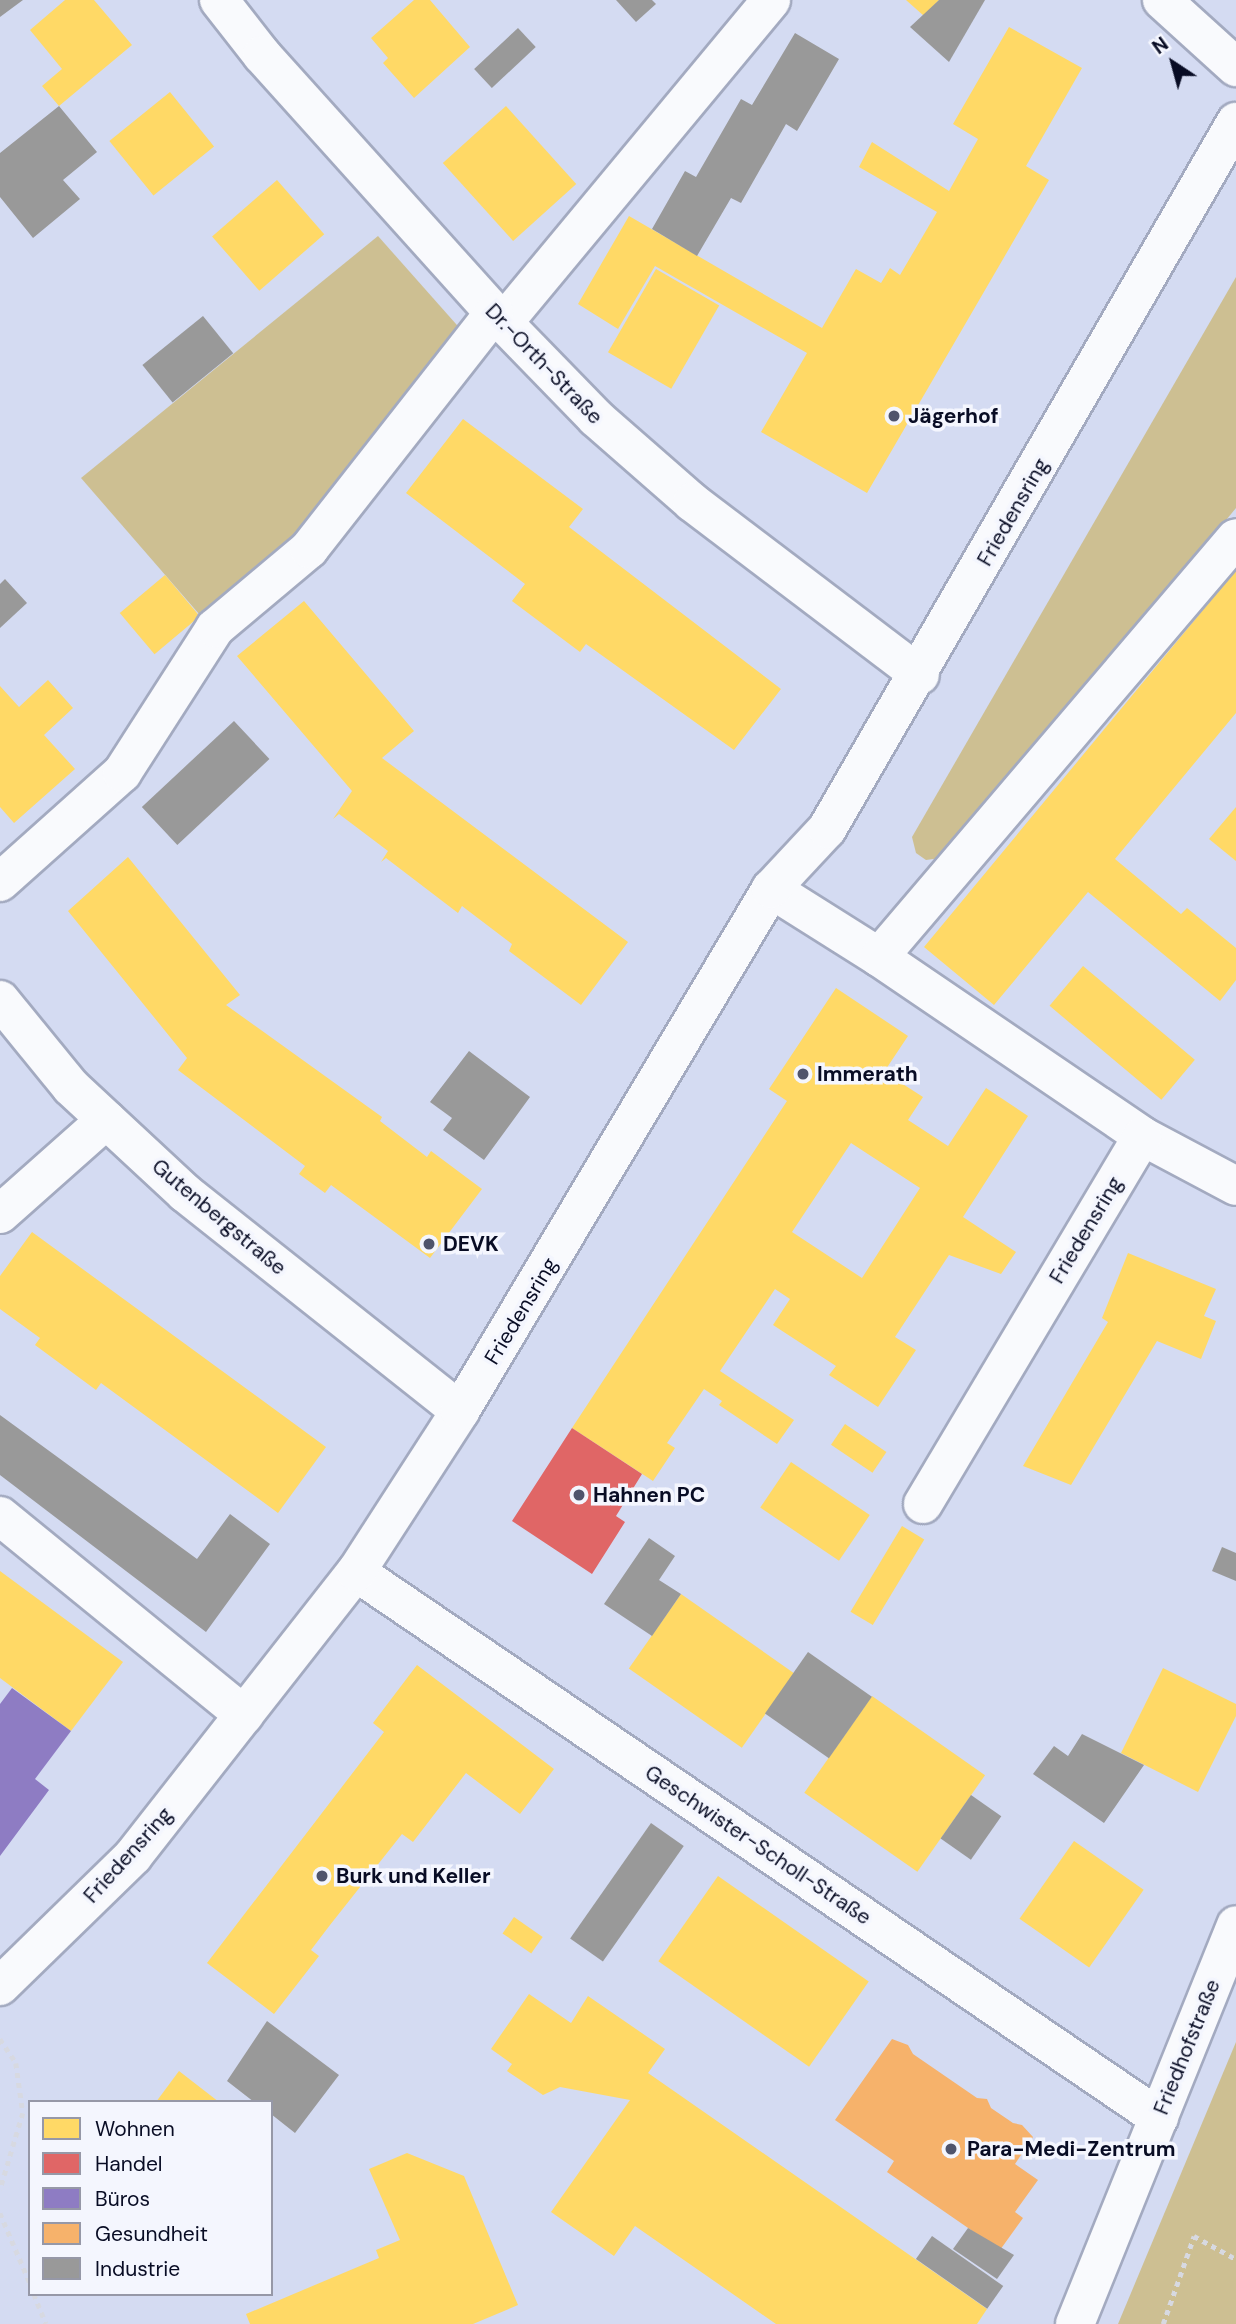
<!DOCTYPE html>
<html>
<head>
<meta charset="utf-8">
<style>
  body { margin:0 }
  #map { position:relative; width:1236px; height:2324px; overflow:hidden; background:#d4dbf2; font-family:"DM Sans",sans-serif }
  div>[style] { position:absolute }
  .green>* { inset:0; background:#cdbf92 }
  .homes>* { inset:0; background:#ffd966; transform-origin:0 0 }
  .shops>* { inset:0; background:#e06666 }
  .offices>* { inset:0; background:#8e7cc3 }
  .health>* { inset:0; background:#f6b26b }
  .industry>* { inset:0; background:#999; transform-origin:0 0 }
  .path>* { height:4.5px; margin-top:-2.25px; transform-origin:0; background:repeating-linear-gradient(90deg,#d7d9e1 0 5px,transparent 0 10px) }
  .roads { filter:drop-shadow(2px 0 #a3aac0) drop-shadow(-2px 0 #a3aac0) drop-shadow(0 2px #a3aac0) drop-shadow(0 -2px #a3aac0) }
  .minor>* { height:38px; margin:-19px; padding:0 19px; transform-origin:19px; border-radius:19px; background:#f9fafd }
  .dots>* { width:19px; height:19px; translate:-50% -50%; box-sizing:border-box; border:4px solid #f4f6fe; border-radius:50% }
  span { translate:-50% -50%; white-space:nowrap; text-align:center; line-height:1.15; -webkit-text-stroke:7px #f4f6fe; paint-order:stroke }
  .street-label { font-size:21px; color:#080c24 }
  .poi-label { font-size:21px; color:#080c24; font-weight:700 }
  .left { translate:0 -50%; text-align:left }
  .legend { position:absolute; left:28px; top:2100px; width:245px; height:196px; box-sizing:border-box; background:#f4f6fe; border:2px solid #9698a7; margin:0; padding:9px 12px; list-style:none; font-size:21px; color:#080c24 }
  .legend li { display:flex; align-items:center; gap:14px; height:35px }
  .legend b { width:35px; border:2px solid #9698a7 }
  .north { position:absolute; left:1138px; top:28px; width:70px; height:70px; -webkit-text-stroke:5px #f4f6fe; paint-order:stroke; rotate:324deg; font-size:19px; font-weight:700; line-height:28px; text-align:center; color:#080c24 }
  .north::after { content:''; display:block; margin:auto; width:24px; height:32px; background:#080c24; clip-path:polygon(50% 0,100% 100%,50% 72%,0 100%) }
</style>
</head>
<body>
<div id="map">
  <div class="green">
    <div style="clip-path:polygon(378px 236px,464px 333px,304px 539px,206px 622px,81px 478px)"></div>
    <div style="clip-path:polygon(1236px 277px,1236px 508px,948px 857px,926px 860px,916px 853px,912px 837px)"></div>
    <div style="clip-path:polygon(1236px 2042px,1236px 2324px,1118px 2324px)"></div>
  </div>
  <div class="homes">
    <div style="clip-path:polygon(65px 0,94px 0,132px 45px,59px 106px,42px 86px,62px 69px,30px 30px)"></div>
    <div style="clip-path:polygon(414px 0,430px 0,470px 47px,414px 98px,383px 63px,388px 58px,371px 38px)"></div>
    <div style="clip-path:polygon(906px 0,939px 0,924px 16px)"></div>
    <div style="clip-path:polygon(1009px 27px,1082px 68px,1026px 166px,1049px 180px,867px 493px,761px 432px,807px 353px,655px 266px,618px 329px,578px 304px,629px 216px,822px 328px,856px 269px,881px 283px,890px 268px,900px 275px,937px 212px,859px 167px,872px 142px,949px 191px,978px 139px,953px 124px)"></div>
    <div style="left:170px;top:92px;width:70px;height:78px;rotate:51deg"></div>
    <div style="left:506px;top:106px;width:105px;height:85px;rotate:48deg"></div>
    <div style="left:277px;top:180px;width:72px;height:86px;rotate:49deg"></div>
    <div style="left:656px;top:269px;width:73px;height:96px;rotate:30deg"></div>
    <div style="clip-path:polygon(463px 419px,583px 509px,569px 527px,781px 689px,734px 750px,586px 644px,580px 652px,512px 601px,525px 584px,406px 493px)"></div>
    <div style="clip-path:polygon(1236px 570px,1236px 713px,1115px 859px,1181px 914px,1187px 908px,1236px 948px,1236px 980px,1220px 1001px,1088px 892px,994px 1005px,924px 947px)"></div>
    <div style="left:165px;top:575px;width:54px;height:59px;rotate:50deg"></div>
    <div style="clip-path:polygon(304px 601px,414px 731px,382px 758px,628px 942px,581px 1005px,509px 951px,512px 944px,462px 906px,458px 913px,386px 858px,381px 862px,388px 851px,339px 814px,333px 819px,352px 791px,237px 656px)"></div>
    <div style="clip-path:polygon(48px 680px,73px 708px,44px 735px,75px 769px,14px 823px,0 807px,0 686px,19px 707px)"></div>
    <div style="clip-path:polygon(1236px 807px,1236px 861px,1209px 839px)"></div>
    <div style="clip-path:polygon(128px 857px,240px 995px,226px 1005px,382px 1117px,380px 1121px,427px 1157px,431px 1151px,482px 1189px,430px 1258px,331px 1185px,325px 1193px,299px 1174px,305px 1166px,178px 1070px,187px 1058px,68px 911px)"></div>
    <div style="left:1083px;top:966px;width:146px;height:52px;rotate:40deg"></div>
    <div style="clip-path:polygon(evenodd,836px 988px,908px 1036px,884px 1072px,923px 1097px,908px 1120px,948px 1146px,986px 1088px,1028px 1116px,963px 1217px,1016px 1252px,1001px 1274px,949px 1255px,895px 1337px,916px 1350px,878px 1407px,829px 1375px,836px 1366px,773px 1325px,790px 1299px,775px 1289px,720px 1371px,794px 1420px,777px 1444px,719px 1405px,722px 1401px,704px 1389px,667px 1443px,675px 1448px,653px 1481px,572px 1428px,787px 1101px,769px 1089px,836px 988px,851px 1143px,920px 1188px,862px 1278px,792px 1232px,851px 1143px)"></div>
    <div style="clip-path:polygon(32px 1232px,326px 1447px,278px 1513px,101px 1383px,96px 1390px,35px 1345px,40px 1338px,0 1309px,0 1276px)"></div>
    <div style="clip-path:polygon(1128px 1253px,1216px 1289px,1204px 1316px,1216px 1321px,1201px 1359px,1157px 1341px,1071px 1485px,1023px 1466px,1108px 1322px,1102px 1318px)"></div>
    <div style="left:845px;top:1424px;width:50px;height:25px;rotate:34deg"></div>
    <div style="left:791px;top:1462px;width:95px;height:55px;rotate:34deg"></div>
    <div style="left:902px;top:1526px;width:26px;height:100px;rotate:31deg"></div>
    <div style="clip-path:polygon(0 1571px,123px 1662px,71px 1731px,0 1678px)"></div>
    <div style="left:681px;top:1594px;width:138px;height:91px;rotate:35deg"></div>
    <div style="clip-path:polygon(417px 1665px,554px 1769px,520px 1814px,466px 1773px,413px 1842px,402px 1834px,330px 1925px,311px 1950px,319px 1956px,274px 2014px,207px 1963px,384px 1732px,373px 1723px)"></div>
    <div style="clip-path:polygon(1163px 1668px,1236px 1704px,1236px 1716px,1198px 1792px,1121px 1753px)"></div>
    <div style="left:872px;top:1696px;width:138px;height:118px;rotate:35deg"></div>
    <div style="left:1074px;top:1841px;width:85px;height:95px;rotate:35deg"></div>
    <div style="left:718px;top:1876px;width:184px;height:104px;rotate:35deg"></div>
    <div style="left:514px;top:1917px;width:35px;height:20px;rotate:35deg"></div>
    <div style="clip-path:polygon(529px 1994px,571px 2023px,588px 1996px,665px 2049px,648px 2073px,987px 2309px,977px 2324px,776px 2324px,635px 2226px,614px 2256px,551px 2212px,630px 2100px,560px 2087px,543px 2095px,507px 2071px,512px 2064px,491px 2049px)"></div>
    <div style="clip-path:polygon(179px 2071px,219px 2102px,156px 2102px)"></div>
    <div style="clip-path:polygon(407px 2153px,464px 2176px,518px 2305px,473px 2324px,250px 2324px,246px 2314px,379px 2258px,376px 2250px,400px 2240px,369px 2169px)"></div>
  </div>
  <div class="shops">
    <div style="clip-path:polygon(572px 1428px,642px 1474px,616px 1516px,625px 1522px,592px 1574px,512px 1521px)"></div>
  </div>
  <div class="offices">
    <div style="clip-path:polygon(12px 1688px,71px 1731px,35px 1779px,49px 1790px,0 1856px,0 1704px)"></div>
  </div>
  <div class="health">
    <div style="clip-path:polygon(892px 2039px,908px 2045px,913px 2054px,977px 2098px,987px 2099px,991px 2108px,1013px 2123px,1022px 2125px,1033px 2137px,1015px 2164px,1038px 2180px,1015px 2212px,1023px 2218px,1000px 2250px,887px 2172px,894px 2161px,835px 2120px)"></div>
  </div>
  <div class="industry">
    <div style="clip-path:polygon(0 0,23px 0,0 17px)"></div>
    <div style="clip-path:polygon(616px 0,652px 0,656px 4px,636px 22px)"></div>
    <div style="clip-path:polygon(939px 0,985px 0,949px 62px,910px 27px)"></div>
    <div style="left:518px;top:28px;width:26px;height:60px;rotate:47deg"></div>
    <div style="clip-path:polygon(795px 33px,839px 59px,797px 131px,786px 124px,741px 203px,731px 198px,697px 256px,652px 229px,685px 171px,696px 177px,741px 99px,752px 105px)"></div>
    <div style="clip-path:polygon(59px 106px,97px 152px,63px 180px,80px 199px,33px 238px,0 197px,0 153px)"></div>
    <div style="left:203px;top:316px;width:48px;height:78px;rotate:51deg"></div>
    <div style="clip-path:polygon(5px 579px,27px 603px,0 628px,0 584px)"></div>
    <div style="left:234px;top:721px;width:52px;height:126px;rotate:47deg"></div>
    <div style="clip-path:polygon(469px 1051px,530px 1097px,484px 1160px,443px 1130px,452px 1118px,430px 1102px)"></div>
    <div style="clip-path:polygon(0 1415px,197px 1559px,230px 1514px,270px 1544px,206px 1632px,0 1475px)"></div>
    <div style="clip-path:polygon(649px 1538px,675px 1556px,659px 1580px,681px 1594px,652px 1636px,604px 1604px)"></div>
    <div style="clip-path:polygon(1222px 1547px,1236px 1553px,1236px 1581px,1212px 1571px)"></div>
    <div style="left:808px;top:1652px;width:78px;height:75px;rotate:35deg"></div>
    <div style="clip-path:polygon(1082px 1734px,1144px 1765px,1104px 1823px,1033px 1774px,1054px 1746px,1068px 1756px)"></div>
    <div style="left:971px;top:1795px;width:37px;height:53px;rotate:35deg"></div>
    <div style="left:651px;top:1823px;width:40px;height:141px;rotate:35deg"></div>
    <div style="clip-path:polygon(267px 2021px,339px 2075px,295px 2133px,271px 2114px,271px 2102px,254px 2102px,227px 2081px)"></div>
    <div style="clip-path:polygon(968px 2228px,1014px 2255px,997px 2279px,953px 2249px)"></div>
    <div style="left:932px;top:2236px;width:87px;height:28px;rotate:35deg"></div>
  </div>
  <div class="path">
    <div style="left:0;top:2039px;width:29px;rotate:56deg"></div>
    <div style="left:16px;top:2063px;width:50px;rotate:82deg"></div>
    <div style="left:23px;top:2113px;width:80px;rotate:106.6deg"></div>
    <div style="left:0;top:2213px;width:76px;rotate:66.8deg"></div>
    <div style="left:34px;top:2294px;width:32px;rotate:68deg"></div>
    <div style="left:1163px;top:2324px;width:93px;rotate:-70.6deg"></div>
    <div style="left:1194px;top:2236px;width:48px;rotate:28.7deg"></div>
  </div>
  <div class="roads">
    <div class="minor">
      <div style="left:219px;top:0;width:70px;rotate:52deg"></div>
      <div style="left:262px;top:55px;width:347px;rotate:48deg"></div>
      <div style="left:494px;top:313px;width:146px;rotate:45.8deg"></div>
      <div style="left:596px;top:418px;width:128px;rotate:41.2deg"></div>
      <div style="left:692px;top:502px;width:286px;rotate:37.2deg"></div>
      <div style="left:1162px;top:0;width:100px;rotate:42.2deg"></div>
      <div style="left:504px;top:322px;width:418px;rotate:-50.3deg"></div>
      <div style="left:0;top:882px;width:164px;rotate:-41.8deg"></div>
      <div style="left:122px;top:773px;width:172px;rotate:-57.3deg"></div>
      <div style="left:215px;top:628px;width:123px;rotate:-40deg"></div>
      <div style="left:309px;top:549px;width:300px;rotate:-51.9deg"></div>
      <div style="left:771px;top:889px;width:128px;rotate:32.2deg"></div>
      <div style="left:879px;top:957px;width:550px;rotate:-49.57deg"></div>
      <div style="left:879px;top:957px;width:318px;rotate:34.2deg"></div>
      <div style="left:1142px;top:1136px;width:106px;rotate:28deg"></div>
      <div style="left:0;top:1000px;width:112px;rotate:50.8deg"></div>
      <div style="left:71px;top:1087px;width:156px;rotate:42.9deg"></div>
      <div style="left:185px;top:1193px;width:351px;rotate:38.4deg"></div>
      <div style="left:0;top:1214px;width:142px;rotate:-41.6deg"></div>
      <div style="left:923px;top:1504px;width:428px;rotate:-59.2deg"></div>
      <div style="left:0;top:1516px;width:315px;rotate:39.2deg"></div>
      <div style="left:356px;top:1572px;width:971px;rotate:34.21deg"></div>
      <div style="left:0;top:1986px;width:186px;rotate:-44.3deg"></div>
      <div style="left:133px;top:1856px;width:361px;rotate:-51.9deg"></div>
      <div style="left:356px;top:1572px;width:192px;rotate:-57.1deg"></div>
      <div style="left:460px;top:1411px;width:608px;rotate:-59.21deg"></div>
      <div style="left:771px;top:889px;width:82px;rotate:-47deg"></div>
      <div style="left:827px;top:829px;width:817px;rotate:-59.95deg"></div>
      <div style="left:1075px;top:2324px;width:430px;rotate:-68deg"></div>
    </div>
  </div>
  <div class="dots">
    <div style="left:894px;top:416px;background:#4f546c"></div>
    <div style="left:803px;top:1074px;background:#4f546c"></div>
    <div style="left:429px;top:1244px;background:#4f546c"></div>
    <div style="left:579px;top:1495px;background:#4f546c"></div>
    <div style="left:322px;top:1876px;background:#4f546c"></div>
    <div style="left:951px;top:2149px;background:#4f546c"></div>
  </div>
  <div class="street-label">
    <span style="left:544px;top:364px;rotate:46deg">Dr.-Orth-Straße</span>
    <span style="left:1013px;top:512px;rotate:-60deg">Friedensring</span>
    <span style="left:219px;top:1217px;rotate:40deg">Gutenbergstraße</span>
    <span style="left:1086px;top:1230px;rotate:-59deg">Friedensring</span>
    <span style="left:521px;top:1311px;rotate:-59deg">Friedensring</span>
    <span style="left:758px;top:1845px;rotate:34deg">Geschwister-Scholl-Straße</span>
    <span style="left:128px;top:1855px;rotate:-48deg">Friedensring</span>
    <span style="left:1187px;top:2047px;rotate:-68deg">Friedhofstraße</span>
  </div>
  <div class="poi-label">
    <span class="left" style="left:908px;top:416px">Jägerhof</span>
    <span class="left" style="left:817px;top:1074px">Immerath</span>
    <span class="left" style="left:443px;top:1244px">DEVK</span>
    <span class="left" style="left:593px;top:1495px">Hahnen PC</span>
    <span class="left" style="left:336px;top:1876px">Burk und Keller</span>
    <span class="left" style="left:967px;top:2149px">Para-Medi-Zentrum</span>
  </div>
  <ul class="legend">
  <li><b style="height:19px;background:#ffd966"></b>Wohnen</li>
  <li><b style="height:19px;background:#e06666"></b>Handel</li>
  <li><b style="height:19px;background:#8e7cc3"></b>Büros</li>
  <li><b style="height:19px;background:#f6b26b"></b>Gesundheit</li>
  <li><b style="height:19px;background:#999"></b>Industrie</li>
  </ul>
  <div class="north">N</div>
</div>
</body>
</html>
